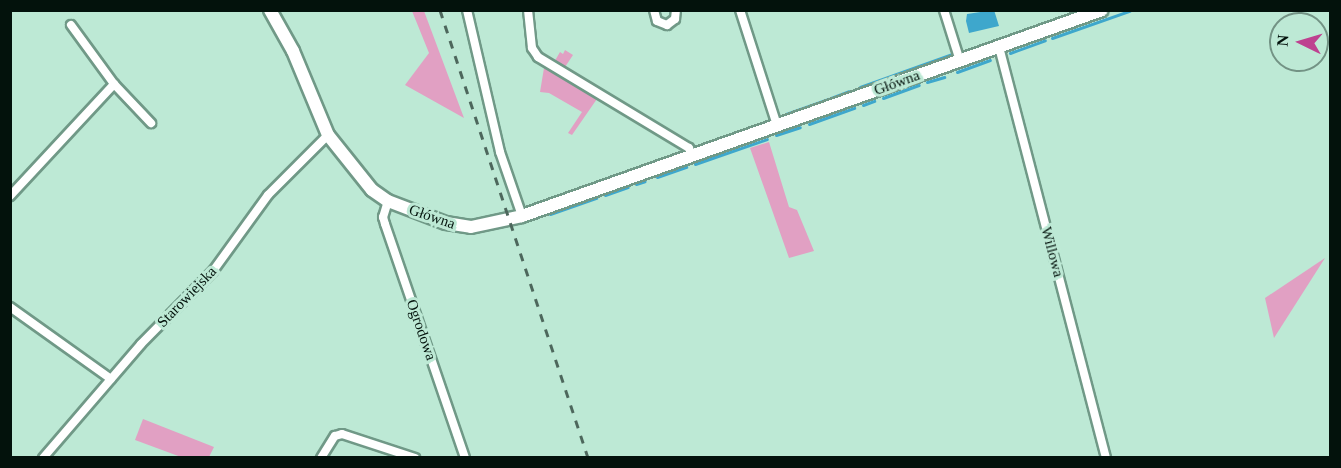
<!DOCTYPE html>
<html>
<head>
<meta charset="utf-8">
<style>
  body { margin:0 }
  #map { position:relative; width:1341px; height:468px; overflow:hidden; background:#bde9d5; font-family:Georgia,serif }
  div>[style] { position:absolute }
  .green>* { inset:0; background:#e1a0c3 }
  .water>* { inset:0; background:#3ea7cc }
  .stream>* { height:3px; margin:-1.5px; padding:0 1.5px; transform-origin:1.5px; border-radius:1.5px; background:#3ea7cc }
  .roads { filter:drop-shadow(2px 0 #709987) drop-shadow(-2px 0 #709987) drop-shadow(0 2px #709987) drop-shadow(0 -2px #709987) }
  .street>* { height:8px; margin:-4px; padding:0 4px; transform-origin:4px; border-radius:4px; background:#fff }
  .secondary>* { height:12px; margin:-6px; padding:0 6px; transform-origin:6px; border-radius:6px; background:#fff }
  .rail>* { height:3px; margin-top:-1.5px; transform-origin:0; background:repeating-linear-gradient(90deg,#4d675c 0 8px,transparent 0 16px) }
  span { translate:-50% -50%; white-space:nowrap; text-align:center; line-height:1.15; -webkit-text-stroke:6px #bde9d5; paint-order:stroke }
  .street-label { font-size:15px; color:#03120c }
  .frame { position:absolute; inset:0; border:12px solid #03120c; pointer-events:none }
  .north { position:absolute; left:1269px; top:12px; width:60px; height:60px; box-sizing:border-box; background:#bde9d5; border:2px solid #739385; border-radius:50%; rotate:275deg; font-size:16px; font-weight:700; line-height:24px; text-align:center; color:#03120c }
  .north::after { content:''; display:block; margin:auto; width:21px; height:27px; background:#be4190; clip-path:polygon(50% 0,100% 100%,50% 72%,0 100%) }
</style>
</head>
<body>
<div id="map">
  <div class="green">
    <div style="clip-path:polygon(412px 11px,424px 11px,464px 118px,405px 85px,429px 53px)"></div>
    <div style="clip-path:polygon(565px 50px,573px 55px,563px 70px,553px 64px,560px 52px,563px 54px)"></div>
    <div style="clip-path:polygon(544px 68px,599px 96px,572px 135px,568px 133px,582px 112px,549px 93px,540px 92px)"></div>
    <div style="clip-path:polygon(769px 142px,789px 207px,797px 210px,814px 251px,789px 258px,750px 148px)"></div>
    <div style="clip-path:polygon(1325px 258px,1274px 338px,1265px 298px)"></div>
    <div style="clip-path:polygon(143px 419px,214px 447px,209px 457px,181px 457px,135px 440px)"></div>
  </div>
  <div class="water">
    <div style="clip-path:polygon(994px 10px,999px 26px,969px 33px,966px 21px,967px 14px)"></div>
  </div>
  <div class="stream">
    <div style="left:1052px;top:38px;width:82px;rotate:-19.3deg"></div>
    <div style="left:1010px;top:53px;width:37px;rotate:-20deg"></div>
    <div style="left:957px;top:72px;width:35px;rotate:-20deg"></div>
    <div style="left:927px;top:82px;width:18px;rotate:-16deg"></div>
    <div style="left:860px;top:87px;width:98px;rotate:-19.7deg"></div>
    <div style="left:831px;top:98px;width:19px;rotate:-21deg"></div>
    <div style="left:883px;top:98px;width:38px;rotate:-20deg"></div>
    <div style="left:863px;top:105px;width:12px;rotate:-20deg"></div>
    <div style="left:786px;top:114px;width:45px;rotate:-19.7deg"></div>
    <div style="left:809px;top:124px;width:48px;rotate:-19.6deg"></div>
    <div style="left:776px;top:135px;width:25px;rotate:-18deg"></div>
    <div style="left:695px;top:164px;width:76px;rotate:-19.1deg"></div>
    <div style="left:657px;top:177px;width:31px;rotate:-19deg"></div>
    <div style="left:636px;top:184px;width:9px;rotate:-18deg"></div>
    <div style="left:605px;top:195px;width:24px;rotate:-19deg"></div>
    <div style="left:550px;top:214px;width:49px;rotate:-19.2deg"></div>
  </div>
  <div class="roads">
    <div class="street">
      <div style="left:467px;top:10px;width:146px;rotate:76.9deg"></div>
      <div style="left:500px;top:152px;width:68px;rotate:71deg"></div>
      <div style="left:528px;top:10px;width:38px;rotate:84deg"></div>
      <div style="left:532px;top:48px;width:11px;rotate:56deg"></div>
      <div style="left:538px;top:57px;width:176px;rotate:31.1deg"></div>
      <div style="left:689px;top:148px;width:9px;rotate:69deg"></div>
      <div style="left:654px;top:10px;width:11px;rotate:75deg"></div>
      <div style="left:657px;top:21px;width:11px;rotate:22deg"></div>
      <div style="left:667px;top:25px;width:10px;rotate:-37deg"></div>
      <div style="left:675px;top:19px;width:9px;rotate:-84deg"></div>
      <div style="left:740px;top:10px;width:121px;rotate:72.2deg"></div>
      <div style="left:944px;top:10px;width:53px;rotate:72.6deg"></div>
      <div style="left:71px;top:25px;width:73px;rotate:53.9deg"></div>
      <div style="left:114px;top:84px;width:54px;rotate:46.5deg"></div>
      <div style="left:999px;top:47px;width:425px;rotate:75.4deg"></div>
      <div style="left:10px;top:196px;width:153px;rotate:-47.1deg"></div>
      <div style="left:388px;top:201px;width:17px;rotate:107deg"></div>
      <div style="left:383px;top:217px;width:7px;rotate:74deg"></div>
      <div style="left:385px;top:224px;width:247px;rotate:71.1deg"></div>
      <div style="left:10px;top:307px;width:124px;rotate:35.5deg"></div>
      <div style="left:43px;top:458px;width:150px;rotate:-49.3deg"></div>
      <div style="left:141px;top:344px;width:103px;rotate:-45.4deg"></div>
      <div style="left:213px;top:271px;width:94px;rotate:-54.1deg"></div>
      <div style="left:268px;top:195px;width:85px;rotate:-45deg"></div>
      <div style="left:321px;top:458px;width:26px;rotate:-58deg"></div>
      <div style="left:335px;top:436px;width:7px;rotate:-16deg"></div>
      <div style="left:342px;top:434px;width:77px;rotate:18.2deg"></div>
    </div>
    <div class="secondary">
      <div style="left:270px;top:10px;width:47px;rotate:60.7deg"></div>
      <div style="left:293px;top:51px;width:91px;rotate:67.4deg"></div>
      <div style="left:328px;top:135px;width:70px;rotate:51.3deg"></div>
      <div style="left:372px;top:190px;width:19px;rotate:35deg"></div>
      <div style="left:388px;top:201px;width:62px;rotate:20.8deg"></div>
      <div style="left:446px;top:223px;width:25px;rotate:9deg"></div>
      <div style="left:471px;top:227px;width:52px;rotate:-12.2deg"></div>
      <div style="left:522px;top:216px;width:615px;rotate:-19.55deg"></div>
    </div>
  </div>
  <div class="rail">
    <div style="left:440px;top:10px;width:472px;rotate:71.7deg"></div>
  </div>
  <div class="street-label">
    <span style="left:897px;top:83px;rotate:-20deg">Główna</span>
    <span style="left:432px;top:217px;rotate:19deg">Główna</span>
    <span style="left:1052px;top:252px;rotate:75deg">Willowa</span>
    <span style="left:187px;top:297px;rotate:-46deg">Starowiejska</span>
    <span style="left:421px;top:330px;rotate:71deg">Ogrodowa</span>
  </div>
  <div class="frame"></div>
  <div class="north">N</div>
</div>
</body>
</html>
